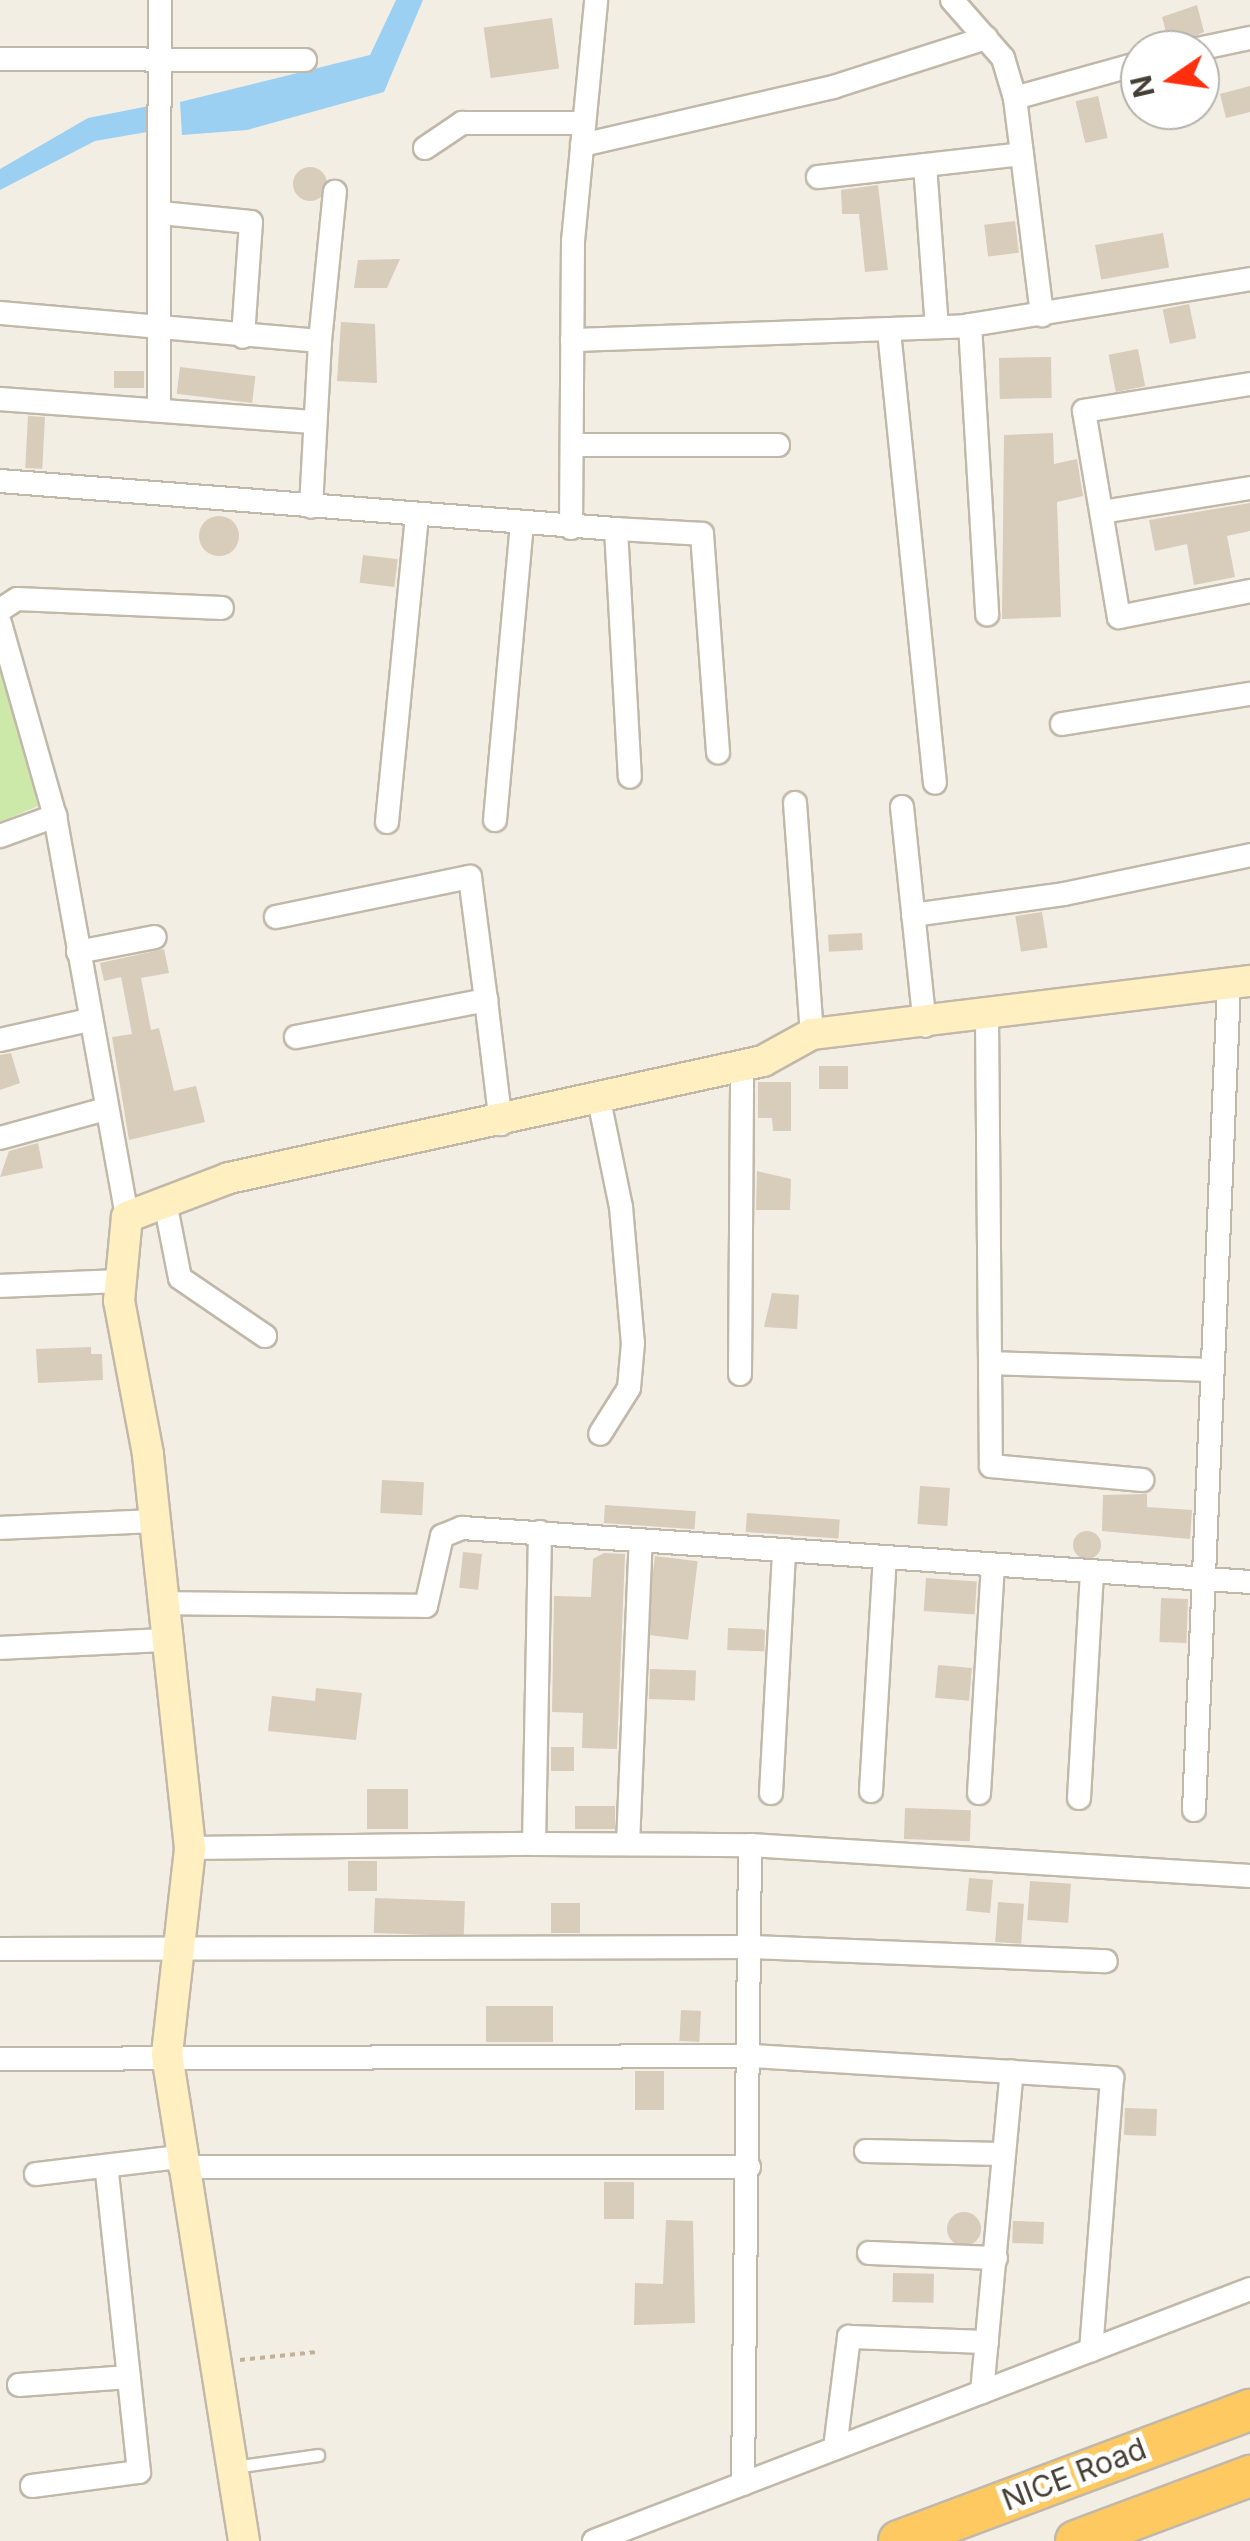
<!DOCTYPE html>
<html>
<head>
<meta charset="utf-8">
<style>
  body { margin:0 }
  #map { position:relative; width:1250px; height:2541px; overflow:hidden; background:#f3eee3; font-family:Inter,sans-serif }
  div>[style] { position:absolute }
  .green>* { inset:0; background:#cde9a9 }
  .water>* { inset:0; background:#9cd0f3 }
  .building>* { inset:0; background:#d8ccbb; transform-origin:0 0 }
  .round { border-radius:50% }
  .path>* { height:4px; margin-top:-2px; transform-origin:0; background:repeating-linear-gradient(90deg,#c1b196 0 5px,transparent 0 10px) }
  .roads { filter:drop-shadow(2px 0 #c1b8a9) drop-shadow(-2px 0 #c1b8a9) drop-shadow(0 2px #c1b8a9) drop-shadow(0 -2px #c1b8a9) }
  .lane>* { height:11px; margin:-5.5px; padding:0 5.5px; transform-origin:5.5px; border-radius:5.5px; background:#fff }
  .street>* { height:22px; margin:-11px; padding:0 11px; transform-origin:11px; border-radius:11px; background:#fff }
  .secondary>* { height:30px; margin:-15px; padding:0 15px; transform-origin:15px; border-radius:15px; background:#ffefc1 }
  .highway>* { height:40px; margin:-20px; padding:0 20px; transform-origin:20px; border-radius:20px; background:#ffc962 }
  span { translate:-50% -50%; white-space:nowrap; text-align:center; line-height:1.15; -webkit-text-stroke:10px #fff; paint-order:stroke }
  .street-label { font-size:30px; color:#453e33 }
  .north { position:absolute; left:1120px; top:30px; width:100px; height:100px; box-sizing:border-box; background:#fff; border:2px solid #b5b2ad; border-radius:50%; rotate:257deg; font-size:28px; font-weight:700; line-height:40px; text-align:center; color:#453e33 }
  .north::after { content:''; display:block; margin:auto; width:35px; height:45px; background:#ff2f0e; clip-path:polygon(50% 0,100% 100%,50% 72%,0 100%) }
</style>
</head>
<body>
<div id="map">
  <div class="green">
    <div style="clip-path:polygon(0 663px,38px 806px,0 822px)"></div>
  </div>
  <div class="water">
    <div style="clip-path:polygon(396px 0,423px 0,384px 92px,247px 130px,182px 135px,180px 102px,370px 55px)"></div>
    <div style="clip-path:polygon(149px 106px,147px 132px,95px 141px,0 190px,0 169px,88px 118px)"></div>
  </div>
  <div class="building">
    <div style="clip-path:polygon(1197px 5px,1204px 32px,1170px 47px,1162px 17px)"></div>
    <div style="left:552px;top:18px;width:51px;height:69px;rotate:82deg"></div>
    <div style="clip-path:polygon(1250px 86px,1250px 112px,1226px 118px,1220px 94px)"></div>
    <div style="left:1098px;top:96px;width:43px;height:23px;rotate:77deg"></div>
    <div class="round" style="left:293px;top:167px;width:34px;height:34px"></div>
    <div style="clip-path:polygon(878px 185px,888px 270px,865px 272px,859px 214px,842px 214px,841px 190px)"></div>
    <div style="left:1015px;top:221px;width:32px;height:31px;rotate:83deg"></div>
    <div style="left:1163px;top:233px;width:35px;height:69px;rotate:80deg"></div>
    <div style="clip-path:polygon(400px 259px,387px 288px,354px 288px,358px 260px)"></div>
    <div style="left:1189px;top:304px;width:35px;height:27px;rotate:78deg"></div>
    <div style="clip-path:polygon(341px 322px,375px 324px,377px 383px,337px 381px)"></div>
    <div style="left:1138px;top:349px;width:38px;height:30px;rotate:79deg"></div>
    <div style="left:1051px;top:357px;width:41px;height:52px;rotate:89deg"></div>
    <div style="left:180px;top:367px;width:76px;height:27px;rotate:7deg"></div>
    <div style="left:114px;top:371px;width:30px;height:17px"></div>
    <div style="left:28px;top:416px;width:17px;height:52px;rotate:3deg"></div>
    <div style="clip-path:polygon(1053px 433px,1054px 464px,1077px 459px,1083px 496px,1057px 502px,1061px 617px,1002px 619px,1004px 435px)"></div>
    <div style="clip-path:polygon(1250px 503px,1250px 531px,1227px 536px,1235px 577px,1194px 585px,1187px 544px,1155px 551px,1149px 520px)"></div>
    <div class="round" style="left:199px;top:516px;width:40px;height:40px"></div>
    <div style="left:363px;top:555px;width:35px;height:28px;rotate:7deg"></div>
    <div style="left:1042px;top:912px;width:36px;height:27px;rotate:81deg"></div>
    <div style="left:862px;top:933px;width:17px;height:34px;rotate:87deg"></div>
    <div style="clip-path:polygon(164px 949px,169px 973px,141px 978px,151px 1030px,159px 1028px,174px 1091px,196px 1086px,205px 1122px,129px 1140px,112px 1037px,132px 1034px,121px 977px,104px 981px,100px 963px)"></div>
    <div style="clip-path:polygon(11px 1053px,20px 1083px,0 1090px,0 1055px)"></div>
    <div style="left:819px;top:1066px;width:29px;height:23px"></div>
    <div style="clip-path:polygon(758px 1082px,791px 1082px,791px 1131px,773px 1131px,772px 1118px,758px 1118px)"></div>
    <div style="clip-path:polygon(38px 1143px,43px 1168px,0 1177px,9px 1151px)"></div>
    <div style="clip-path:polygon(757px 1171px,791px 1179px,790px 1210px,756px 1210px)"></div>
    <div style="clip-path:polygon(772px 1293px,799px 1295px,797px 1329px,764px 1327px)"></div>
    <div style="clip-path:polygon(91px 1347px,91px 1354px,102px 1354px,103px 1380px,38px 1383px,36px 1349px)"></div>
    <div style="left:382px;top:1480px;width:42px;height:33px;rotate:3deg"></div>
    <div style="left:920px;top:1486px;width:30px;height:38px;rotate:4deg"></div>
    <div style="clip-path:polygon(1147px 1494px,1147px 1507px,1192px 1510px,1190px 1539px,1102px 1531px,1103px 1495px)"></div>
    <div style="left:605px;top:1505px;width:91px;height:18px;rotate:4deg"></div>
    <div style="left:747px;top:1513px;width:93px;height:19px;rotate:4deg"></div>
    <div class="round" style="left:1073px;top:1531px;width:28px;height:28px"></div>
    <div style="left:463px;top:1552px;width:19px;height:36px;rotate:6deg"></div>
    <div style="clip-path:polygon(604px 1553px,625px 1554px,617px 1749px,582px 1748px,583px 1713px,552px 1712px,554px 1596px,591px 1597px,593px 1559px)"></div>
    <div style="left:655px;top:1556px;width:43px;height:79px;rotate:7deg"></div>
    <div style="left:926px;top:1578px;width:51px;height:33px;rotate:4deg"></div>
    <div style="left:1161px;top:1598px;width:27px;height:44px;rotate:2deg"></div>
    <div style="left:728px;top:1628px;width:37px;height:22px;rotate:2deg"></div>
    <div style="left:938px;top:1665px;width:34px;height:33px;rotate:5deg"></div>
    <div style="left:650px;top:1669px;width:46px;height:30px;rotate:2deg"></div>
    <div style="clip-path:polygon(316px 1688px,362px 1693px,356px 1740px,268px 1731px,272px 1696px,315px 1701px)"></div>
    <div style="left:551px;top:1747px;width:23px;height:24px"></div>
    <div style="left:367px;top:1789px;width:41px;height:40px"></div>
    <div style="left:575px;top:1806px;width:40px;height:23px"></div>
    <div style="left:905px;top:1808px;width:66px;height:31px;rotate:2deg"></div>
    <div style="left:348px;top:1861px;width:29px;height:30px"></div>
    <div style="left:969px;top:1878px;width:24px;height:33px;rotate:5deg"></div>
    <div style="left:1030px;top:1881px;width:41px;height:39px;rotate:4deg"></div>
    <div style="left:375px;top:1898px;width:90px;height:35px;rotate:2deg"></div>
    <div style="left:998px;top:1902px;width:26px;height:40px;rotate:4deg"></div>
    <div style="left:551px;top:1903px;width:29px;height:30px"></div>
    <div style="left:486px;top:2006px;width:67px;height:36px"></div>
    <div style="left:681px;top:2010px;width:20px;height:31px;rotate:3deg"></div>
    <div style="left:635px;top:2071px;width:29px;height:39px"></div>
    <div style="left:1125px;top:2108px;width:32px;height:27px;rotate:2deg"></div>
    <div style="left:604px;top:2182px;width:30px;height:37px"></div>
    <div class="round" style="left:947px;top:2212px;width:34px;height:34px"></div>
    <div style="clip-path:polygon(666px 2220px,693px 2221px,695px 2323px,634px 2325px,635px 2283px,663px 2284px)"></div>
    <div style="left:1013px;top:2221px;width:31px;height:22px;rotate:2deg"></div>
    <div style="left:893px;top:2273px;width:41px;height:29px;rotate:1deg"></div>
  </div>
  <div class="path">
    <div style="left:240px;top:2360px;width:77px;rotate:-5.9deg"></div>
  </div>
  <div class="roads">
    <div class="lane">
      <div style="left:234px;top:2467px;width:85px;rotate:-8.1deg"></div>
    </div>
    <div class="street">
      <div style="left:952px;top:0;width:77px;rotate:48.7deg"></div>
      <div style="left:1003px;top:58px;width:42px;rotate:73.3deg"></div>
      <div style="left:1015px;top:98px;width:219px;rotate:82.9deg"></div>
      <div style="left:1193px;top:50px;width:58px;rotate:-11.9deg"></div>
      <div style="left:0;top:59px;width:305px;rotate:0.2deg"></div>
      <div style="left:1015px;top:98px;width:130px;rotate:-15.6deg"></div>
      <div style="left:582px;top:145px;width:258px;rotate:-13deg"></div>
      <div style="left:833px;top:87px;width:161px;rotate:-17.8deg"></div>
      <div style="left:425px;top:148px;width:45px;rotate:-34deg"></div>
      <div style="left:462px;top:123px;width:122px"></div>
      <div style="left:925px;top:165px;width:162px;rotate:85.8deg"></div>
      <div style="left:818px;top:177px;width:205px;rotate:-6.4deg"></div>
      <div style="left:161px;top:213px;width:90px;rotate:5.7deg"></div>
      <div style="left:251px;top:222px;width:115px;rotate:94deg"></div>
      <div style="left:0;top:313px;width:321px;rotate:5deg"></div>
      <div style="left:320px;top:341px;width:166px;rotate:93.1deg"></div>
      <div style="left:970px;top:325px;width:290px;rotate:86.6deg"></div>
      <div style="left:889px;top:331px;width:454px;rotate:84.2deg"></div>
      <div style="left:572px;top:340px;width:392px;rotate:-2deg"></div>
      <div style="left:964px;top:326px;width:290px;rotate:-9.3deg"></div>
      <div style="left:320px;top:341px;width:150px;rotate:-84.3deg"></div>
      <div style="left:1250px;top:384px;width:168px;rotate:170.8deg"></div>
      <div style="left:1084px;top:411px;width:209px;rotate:80.4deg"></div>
      <div style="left:1119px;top:617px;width:134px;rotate:-11.2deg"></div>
      <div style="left:0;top:399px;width:316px;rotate:4.2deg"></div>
      <div style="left:159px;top:408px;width:408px;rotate:-89.9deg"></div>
      <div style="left:572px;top:445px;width:206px"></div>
      <div style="left:0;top:481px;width:618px;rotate:4.46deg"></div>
      <div style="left:616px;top:529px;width:248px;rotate:86.8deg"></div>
      <div style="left:1102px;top:512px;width:150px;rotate:-9.2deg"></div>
      <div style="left:571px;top:528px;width:287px;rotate:-89.6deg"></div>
      <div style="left:573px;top:241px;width:242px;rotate:-84.5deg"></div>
      <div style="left:616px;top:529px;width:86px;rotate:3.3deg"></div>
      <div style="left:702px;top:534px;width:219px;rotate:85.8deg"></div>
      <div style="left:0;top:610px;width:20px;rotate:-33deg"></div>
      <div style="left:17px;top:599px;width:205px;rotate:2.5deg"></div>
      <div style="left:0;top:623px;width:201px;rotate:74.1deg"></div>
      <div style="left:55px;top:816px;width:407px;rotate:79.8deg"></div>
      <div style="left:1062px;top:724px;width:190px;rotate:-9.1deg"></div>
      <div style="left:795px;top:803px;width:232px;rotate:85.8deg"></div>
      <div style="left:902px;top:807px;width:220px;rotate:84deg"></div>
      <div style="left:495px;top:820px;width:296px;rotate:-84.8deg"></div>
      <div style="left:387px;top:822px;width:307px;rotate:-84.4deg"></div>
      <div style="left:0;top:836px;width:59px;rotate:-20deg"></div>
      <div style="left:913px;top:915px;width:152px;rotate:-7.9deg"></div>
      <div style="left:1064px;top:894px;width:190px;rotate:-11.8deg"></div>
      <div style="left:276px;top:917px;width:198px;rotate:-11.7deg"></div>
      <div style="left:470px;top:877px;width:124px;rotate:82.6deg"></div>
      <div style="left:78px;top:952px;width:78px;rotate:-11deg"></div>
      <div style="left:987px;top:1018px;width:448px;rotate:89.5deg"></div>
      <div style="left:991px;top:1466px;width:152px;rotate:5.3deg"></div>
      <div style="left:296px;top:1037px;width:194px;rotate:-11deg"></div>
      <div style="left:486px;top:1000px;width:125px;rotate:83.1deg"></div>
      <div style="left:0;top:1040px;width:91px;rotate:-12.7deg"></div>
      <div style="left:599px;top:1100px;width:109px;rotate:78.4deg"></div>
      <div style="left:621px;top:1207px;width:137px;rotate:85deg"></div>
      <div style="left:633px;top:1343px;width:45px;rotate:95.1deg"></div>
      <div style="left:629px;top:1388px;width:54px;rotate:122.2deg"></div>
      <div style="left:0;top:1138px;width:109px;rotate:-15.4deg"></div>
      <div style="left:165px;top:1202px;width:77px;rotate:78.8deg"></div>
      <div style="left:180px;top:1278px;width:103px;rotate:34.3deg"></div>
      <div style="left:0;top:1286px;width:121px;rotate:-2.4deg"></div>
      <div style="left:990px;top:1363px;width:219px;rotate:1.8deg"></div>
      <div style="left:740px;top:1374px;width:308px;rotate:-89.6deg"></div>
      <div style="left:0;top:1528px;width:155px;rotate:-2.6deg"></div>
      <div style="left:540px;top:1532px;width:312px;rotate:91.1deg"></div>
      <div style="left:534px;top:1844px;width:216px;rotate:0.3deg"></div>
      <div style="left:750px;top:1845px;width:501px;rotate:3.55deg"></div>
      <div style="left:161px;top:1603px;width:265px;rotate:0.6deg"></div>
      <div style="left:426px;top:1606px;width:72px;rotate:-77.1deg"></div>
      <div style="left:442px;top:1536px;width:22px;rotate:-22deg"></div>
      <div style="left:462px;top:1528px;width:790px;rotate:3.92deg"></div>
      <div style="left:0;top:1648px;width:163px;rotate:-2.8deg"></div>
      <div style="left:871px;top:1791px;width:233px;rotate:-86.6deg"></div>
      <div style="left:771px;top:1793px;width:240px;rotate:-86.9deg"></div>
      <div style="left:979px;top:1793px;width:228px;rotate:-86.5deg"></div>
      <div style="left:1079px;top:1798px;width:227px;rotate:-86.7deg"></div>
      <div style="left:1194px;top:1810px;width:827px;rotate:-87.57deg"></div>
      <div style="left:628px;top:1844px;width:304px;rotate:-87.6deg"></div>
      <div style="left:190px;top:1848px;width:344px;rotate:-0.7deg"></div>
      <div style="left:0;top:1949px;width:752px;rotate:-0.15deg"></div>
      <div style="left:752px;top:1947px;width:354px;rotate:2.3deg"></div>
      <div style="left:0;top:2059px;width:751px;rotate:-0.23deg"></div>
      <div style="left:751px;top:2056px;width:362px;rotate:3.5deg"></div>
      <div style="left:1112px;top:2078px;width:273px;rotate:94.4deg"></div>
      <div style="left:866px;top:2151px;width:135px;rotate:1.3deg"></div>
      <div style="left:180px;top:2167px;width:569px"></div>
      <div style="left:36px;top:2174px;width:143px;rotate:-6.8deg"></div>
      <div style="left:869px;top:2253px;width:127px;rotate:2.3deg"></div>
      <div style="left:19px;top:2385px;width:110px;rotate:-4.2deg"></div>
      <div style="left:982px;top:2392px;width:322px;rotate:-84.7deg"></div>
      <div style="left:835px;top:2448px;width:112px;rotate:-82.8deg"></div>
      <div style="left:849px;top:2337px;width:138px;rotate:2.1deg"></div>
      <div style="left:743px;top:2484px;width:639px;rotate:-89.37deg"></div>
      <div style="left:32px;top:2486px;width:108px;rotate:-7.5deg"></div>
      <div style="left:139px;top:2472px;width:303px;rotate:-96.1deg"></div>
      <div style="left:594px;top:2541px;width:703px;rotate:-21.01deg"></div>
    </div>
    <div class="secondary">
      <div style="left:244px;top:2541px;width:493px;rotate:-99deg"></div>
      <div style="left:167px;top:2054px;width:207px;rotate:-83.6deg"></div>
      <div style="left:190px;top:1848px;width:396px;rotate:-96.1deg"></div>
      <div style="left:148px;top:1454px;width:156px;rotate:-100.7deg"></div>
      <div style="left:119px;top:1301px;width:84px;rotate:-84.6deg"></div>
      <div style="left:127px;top:1217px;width:109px;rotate:-20.9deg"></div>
      <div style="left:229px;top:1178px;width:547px;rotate:-12.36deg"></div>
      <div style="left:763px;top:1061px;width:56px;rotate:-28.9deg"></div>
      <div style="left:812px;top:1034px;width:441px;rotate:-6.9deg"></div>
    </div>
    <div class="highway">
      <div style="left:899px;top:2541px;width:375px;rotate:-20.5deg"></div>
      <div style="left:1076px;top:2541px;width:186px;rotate:-20.5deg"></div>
    </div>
  </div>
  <div class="street-label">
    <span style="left:1074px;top:2474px;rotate:-21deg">NICE Road</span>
  </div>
  <div class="north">N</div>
</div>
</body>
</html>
